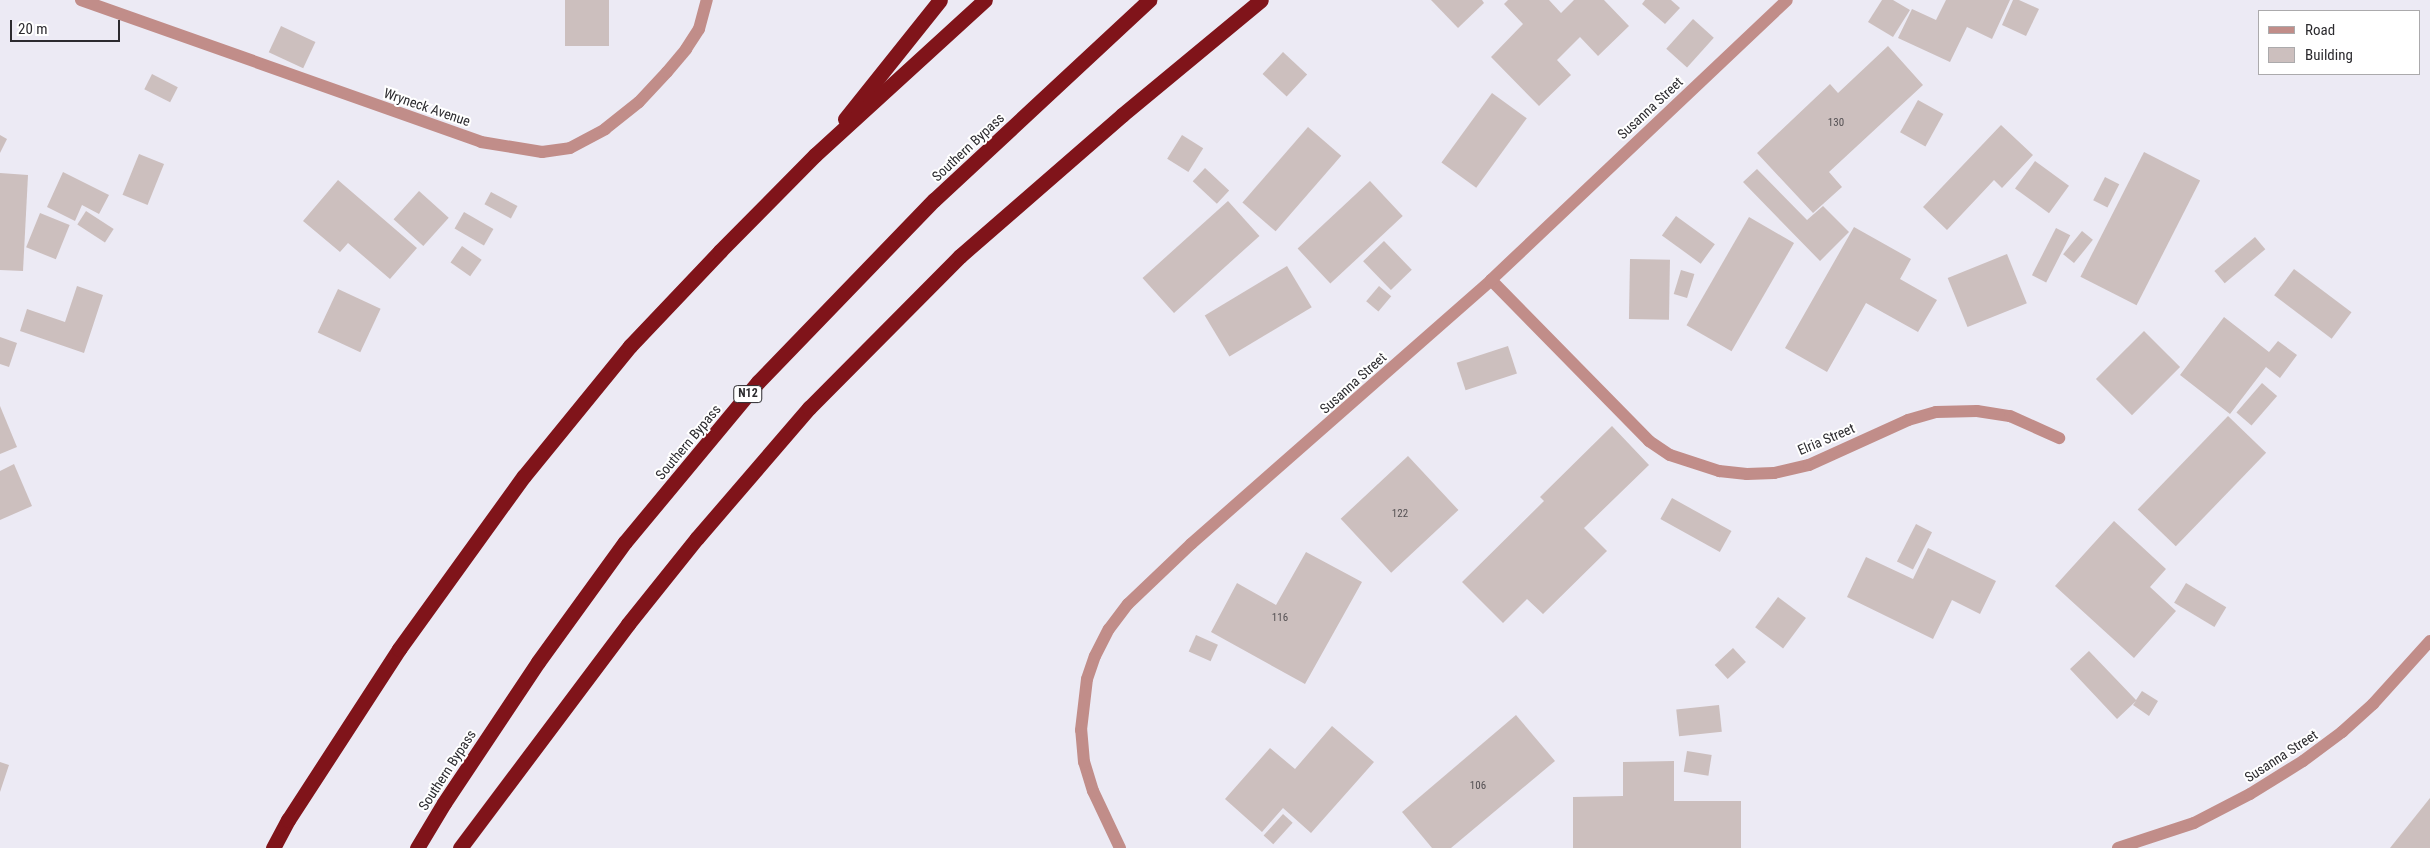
<!DOCTYPE html>
<html>
<head>
<meta charset="utf-8">
<style>
  body { margin:0 }
  #map { position:relative; width:2430px; height:848px; overflow:hidden; background:#eceaf4; font-family:"Roboto Condensed",sans-serif }
  div>[style] { position:absolute }
  .building>* { inset:0; background:#ccbfbe; transform-origin:0 0 }
  .minor>* { height:12px; margin:-6px; padding:0 6px; transform-origin:6px; border-radius:6px; background:#c18d89 }
  .highway>* { height:15px; margin:-7.5px; padding:0 7.5px; transform-origin:7.5px; border-radius:7.5px; background:#80141a }
  span { translate:-50% -50%; white-space:nowrap; text-align:center; line-height:1.15; -webkit-text-stroke:4px #fff; paint-order:stroke }
  .number-label { font-size:11px; color:#545053 }
  .number-label span { -webkit-text-stroke-width:0 }
  .shield-label span { padding:1px 4px; background:#fff; border:1px solid; border-radius:4px; -webkit-text-stroke-width:0 }
  .shield-label { font-size:12px; color:#2c2b2f; font-weight:700 }
  .street-label { font-size:14px; color:#2c2b2f }
  .legend { position:absolute; left:2258px; top:10px; width:162px; height:65px; box-sizing:border-box; background:#fff; border:1px solid #abaaac; margin:0; padding:6px 9px; list-style:none; font-size:15px; color:#2c2b2f }
  .legend li { display:flex; align-items:center; gap:10px; height:25px }
  .legend b { width:25px; border:1px solid #abaaac }
  .scale { position:absolute; left:10px; top:20px; width:110px; height:22px; box-sizing:border-box; border:2px solid #2c2b2f; border-top:0; padding-left:6px; font-size:15px; line-height:18px; white-space:nowrap; color:#2c2b2f; -webkit-text-stroke:4px #fff; paint-order:stroke }
</style>
</head>
<body>
<div id="map">
  <div class="building">
    <div style="left:565px;top:0;width:44px;height:46px"></div>
    <div style="clip-path:polygon(1431px 0,1482px 0,1484px 3px,1458px 28px)"></div>
    <div style="clip-path:polygon(1508px 0,1549px 0,1561px 13px,1574px 0,1604px 0,1629px 26px,1598px 56px,1580px 37px,1557px 60px,1571px 75px,1539px 106px,1491px 57px,1523px 24px,1504px 4px)"></div>
    <div style="clip-path:polygon(1645px 0,1671px 0,1680px 8px,1665px 24px,1642px 4px)"></div>
    <div style="clip-path:polygon(1882px 0,1893px 0,1910px 10px,1893px 37px,1868px 22px)"></div>
    <div style="clip-path:polygon(1946px 0,2010px 0,1992px 39px,1967px 27px,1950px 62px,1898px 38px,1912px 9px,1936px 20px)"></div>
    <div style="clip-path:polygon(2013px 0,2019px 0,2039px 9px,2026px 36px,2002px 25px)"></div>
    <div style="left:1693px;top:19px;width:28px;height:40px;rotate:42deg"></div>
    <div style="left:281px;top:26px;width:38px;height:29px;rotate:25deg"></div>
    <div style="clip-path:polygon(1888px 46px,1923px 85px,1829px 172px,1842px 187px,1813px 213px,1757px 153px,1830px 84px,1838px 93px)"></div>
    <div style="left:1283px;top:52px;width:33px;height:30px;rotate:43deg"></div>
    <div style="left:152px;top:74px;width:29px;height:17px;rotate:27deg"></div>
    <div style="left:1492px;top:93px;width:43px;height:86px;rotate:36deg"></div>
    <div style="left:1918px;top:100px;width:29px;height:37px;rotate:29deg"></div>
    <div style="clip-path:polygon(2001px 125px,2033px 155px,2002px 188px,1994px 180px,1947px 230px,1923px 207px)"></div>
    <div style="left:1308px;top:127px;width:44px;height:100px;rotate:41deg"></div>
    <div style="clip-path:polygon(0 135px,7px 139px,0 153px)"></div>
    <div style="left:1182px;top:135px;width:25px;height:28px;rotate:32deg"></div>
    <div style="left:2144px;top:152px;width:63px;height:140px;rotate:27deg"></div>
    <div style="left:139px;top:154px;width:27px;height:44px;rotate:22deg"></div>
    <div style="left:2035px;top:161px;width:42px;height:34px;rotate:36deg"></div>
    <div style="left:1205px;top:168px;width:33px;height:18px;rotate:43deg"></div>
    <div style="clip-path:polygon(1757px 169px,1807px 220px,1823px 206px,1849px 232px,1820px 261px,1743px 182px)"></div>
    <div style="clip-path:polygon(63px 172px,109px 195px,99px 214px,82px 205px,75px 221px,47px 207px)"></div>
    <div style="clip-path:polygon(0 173px,28px 175px,23px 271px,0 270px)"></div>
    <div style="left:2105px;top:177px;width:16px;height:26px;rotate:27deg"></div>
    <div style="clip-path:polygon(338px 180px,417px 248px,390px 279px,348px 243px,340px 252px,303px 221px)"></div>
    <div style="left:1370px;top:181px;width:48px;height:99px;rotate:47deg"></div>
    <div style="left:419px;top:191px;width:40px;height:38px;rotate:42deg"></div>
    <div style="left:491px;top:192px;width:30px;height:14px;rotate:28deg"></div>
    <div style="left:1228px;top:201px;width:47px;height:115px;rotate:48deg"></div>
    <div style="left:86px;top:211px;width:33px;height:16px;rotate:33deg"></div>
    <div style="left:464px;top:212px;width:34px;height:19px;rotate:30deg"></div>
    <div style="left:40px;top:213px;width:32px;height:37px;rotate:22deg"></div>
    <div style="left:1676px;top:216px;width:48px;height:24px;rotate:36deg"></div>
    <div style="left:1749px;top:217px;width:52px;height:125px;rotate:30deg"></div>
    <div style="clip-path:polygon(1854px 227px,1911px 259px,1900px 279px,1937px 300px,1918px 332px,1866px 303px,1827px 372px,1785px 348px)"></div>
    <div style="left:2056px;top:228px;width:16px;height:53px;rotate:27deg"></div>
    <div style="left:2082px;top:231px;width:14px;height:30px;rotate:39deg"></div>
    <div style="left:2255px;top:237px;width:16px;height:53px;rotate:50deg"></div>
    <div style="left:1384px;top:241px;width:40px;height:29px;rotate:46deg"></div>
    <div style="left:462px;top:246px;width:24px;height:20px;rotate:35deg"></div>
    <div style="left:2007px;top:254px;width:53px;height:64px;rotate:68deg"></div>
    <div style="left:1630px;top:259px;width:40px;height:60px;rotate:1deg"></div>
    <div style="left:1287px;top:266px;width:48px;height:96px;rotate:59deg"></div>
    <div style="left:2294px;top:269px;width:72px;height:33px;rotate:37deg"></div>
    <div style="left:1681px;top:270px;width:14px;height:25px;rotate:17deg"></div>
    <div style="clip-path:polygon(77px 286px,103px 295px,84px 353px,20px 331px,27px 309px,65px 322px)"></div>
    <div style="left:1379px;top:286px;width:16px;height:20px;rotate:40deg"></div>
    <div style="left:338px;top:289px;width:47px;height:48px;rotate:25deg"></div>
    <div style="clip-path:polygon(2224px 317px,2269px 352px,2278px 341px,2297px 355px,2280px 378px,2266px 367px,2230px 414px,2180px 375px)"></div>
    <div style="left:2144px;top:331px;width:51px;height:68px;rotate:45deg"></div>
    <div style="clip-path:polygon(0 337px,17px 343px,9px 367px,0 364px)"></div>
    <div style="left:1508px;top:346px;width:29px;height:54px;rotate:72deg"></div>
    <div style="left:2262px;top:383px;width:20px;height:39px;rotate:41deg"></div>
    <div style="clip-path:polygon(0 406px,17px 447px,0 454px)"></div>
    <div style="left:2228px;top:416px;width:53px;height:130px;rotate:44deg"></div>
    <div style="clip-path:polygon(1612px 426px,1649px 465px,1584px 528px,1607px 551px,1543px 614px,1527px 599px,1503px 623px,1462px 582px,1544px 501px,1540px 497px)"></div>
    <div style="left:1408px;top:456px;width:74px;height:92px;rotate:47deg"></div>
    <div style="clip-path:polygon(14px 464px,32px 506px,0 520px,0 471px)"></div>
    <div style="left:1672px;top:498px;width:68px;height:24px;rotate:29deg"></div>
    <div style="clip-path:polygon(2114px 521px,2166px 569px,2150px 587px,2176px 611px,2134px 658px,2055px 586px)"></div>
    <div style="left:1916px;top:524px;width:18px;height:42px;rotate:27deg"></div>
    <div style="clip-path:polygon(1928px 548px,1996px 581px,1980px 614px,1952px 600px,1933px 639px,1847px 597px,1866px 557px,1913px 579px)"></div>
    <div style="clip-path:polygon(1306px 552px,1362px 582px,1305px 684px,1211px 632px,1237px 583px,1276px 605px)"></div>
    <div style="left:2186px;top:583px;width:47px;height:23px;rotate:31deg"></div>
    <div style="left:1778px;top:597px;width:35px;height:38px;rotate:37deg"></div>
    <div style="left:1196px;top:635px;width:24px;height:18px;rotate:24deg"></div>
    <div style="left:1733px;top:648px;width:19px;height:25px;rotate:47deg"></div>
    <div style="clip-path:polygon(2089px 651px,2136px 700px,2142px 691px,2158px 701px,2149px 716px,2133px 705px,2136px 701px,2117px 719px,2070px 669px)"></div>
    <div style="left:1719px;top:705px;width:27px;height:43px;rotate:84deg"></div>
    <div style="clip-path:polygon(1516px 715px,1555px 761px,1451px 848px,1432px 848px,1402px 812px)"></div>
    <div style="clip-path:polygon(1332px 726px,1374px 762px,1311px 833px,1283px 808px,1262px 832px,1225px 799px,1270px 748px,1295px 769px)"></div>
    <div style="left:1687px;top:751px;width:25px;height:21px;rotate:9deg"></div>
    <div style="clip-path:polygon(1674px 761px,1674px 801px,1741px 801px,1741px 848px,1573px 848px,1573px 797px,1623px 796px,1623px 762px)"></div>
    <div style="clip-path:polygon(0 762px,9px 765px,0 792px)"></div>
    <div style="clip-path:polygon(2430px 798px,2430px 848px,2390px 848px)"></div>
    <div style="left:1283px;top:814px;width:13px;height:29px;rotate:42deg"></div>
  </div>
  <div class="minor">
    <div style="left:81px;top:0;width:424px;rotate:19.5deg"></div>
    <div style="left:481px;top:142px;width:62px;rotate:9.3deg"></div>
    <div style="left:542px;top:152px;width:28px;rotate:-8deg"></div>
    <div style="left:570px;top:148px;width:40px;rotate:-28deg"></div>
    <div style="left:605px;top:129px;width:43px;rotate:-38.5deg"></div>
    <div style="left:639px;top:102px;width:41px;rotate:-47deg"></div>
    <div style="left:667px;top:72px;width:30px;rotate:-50deg"></div>
    <div style="left:686px;top:49px;width:24px;rotate:-57deg"></div>
    <div style="left:699px;top:29px;width:30px;rotate:-75deg"></div>
    <div style="left:1491px;top:280px;width:226px;rotate:45.5deg"></div>
    <div style="left:1649px;top:441px;width:25px;rotate:34deg"></div>
    <div style="left:1670px;top:455px;width:52px;rotate:18.1deg"></div>
    <div style="left:1719px;top:471px;width:28px;rotate:6deg"></div>
    <div style="left:1747px;top:474px;width:27px;rotate:-2deg"></div>
    <div style="left:1774px;top:473px;width:36px;rotate:-13deg"></div>
    <div style="left:1809px;top:465px;width:109px;rotate:-24.4deg"></div>
    <div style="left:1908px;top:420px;width:29px;rotate:-16deg"></div>
    <div style="left:1936px;top:412px;width:41px;rotate:-1.4deg"></div>
    <div style="left:1977px;top:411px;width:33px;rotate:9deg"></div>
    <div style="left:2010px;top:416px;width:54px;rotate:24.2deg"></div>
    <div style="left:1120px;top:848px;width:63px;rotate:-115.3deg"></div>
    <div style="left:1093px;top:791px;width:30px;rotate:-107deg"></div>
    <div style="left:1084px;top:762px;width:32px;rotate:-95deg"></div>
    <div style="left:1081px;top:730px;width:51px;rotate:-83.3deg"></div>
    <div style="left:1087px;top:679px;width:24px;rotate:-71deg"></div>
    <div style="left:1095px;top:656px;width:30px;rotate:-63deg"></div>
    <div style="left:1109px;top:629px;width:31px;rotate:-53deg"></div>
    <div style="left:1128px;top:604px;width:87px;rotate:-43.6deg"></div>
    <div style="left:1191px;top:544px;width:400px;rotate:-41.3deg"></div>
    <div style="left:1491px;top:280px;width:407px;rotate:-43.4deg"></div>
    <div style="left:2118px;top:848px;width:80px;rotate:-18.2deg"></div>
    <div style="left:2194px;top:823px;width:63px;rotate:-27.4deg"></div>
    <div style="left:2250px;top:794px;width:62px;rotate:-31.9deg"></div>
    <div style="left:2303px;top:761px;width:49px;rotate:-36.6deg"></div>
    <div style="left:2342px;top:732px;width:42px;rotate:-42.1deg"></div>
    <div style="left:2373px;top:704px;width:85px;rotate:-47.9deg"></div>
  </div>
  <div class="highway">
    <div style="left:845px;top:119px;width:152px;rotate:-51.4deg"></div>
    <div style="left:273px;top:848px;width:32px;rotate:-62deg"></div>
    <div style="left:288px;top:820px;width:204px;rotate:-57deg"></div>
    <div style="left:399px;top:649px;width:213px;rotate:-54.2deg"></div>
    <div style="left:524px;top:476px;width:168px;rotate:-50.8deg"></div>
    <div style="left:630px;top:346px;width:131px;rotate:-46.5deg"></div>
    <div style="left:720px;top:251px;width:135px;rotate:-45.3deg"></div>
    <div style="left:815px;top:155px;width:230px;rotate:-42.4deg"></div>
    <div style="left:417px;top:848px;width:52px;rotate:-59deg"></div>
    <div style="left:444px;top:803px;width:169px;rotate:-56.3deg"></div>
    <div style="left:538px;top:662px;width:148px;rotate:-54.1deg"></div>
    <div style="left:625px;top:542px;width:208px;rotate:-50.3deg"></div>
    <div style="left:758px;top:382px;width:253px;rotate:-46deg"></div>
    <div style="left:934px;top:200px;width:294px;rotate:-42.9deg"></div>
    <div style="left:460px;top:848px;width:280px;rotate:-53.1deg"></div>
    <div style="left:628px;top:624px;width:110px;rotate:-51.3deg"></div>
    <div style="left:697px;top:538px;width:172px;rotate:-49.3deg"></div>
    <div style="left:809px;top:408px;width:214px;rotate:-45.2deg"></div>
    <div style="left:960px;top:256px;width:215px;rotate:-41deg"></div>
    <div style="left:1122px;top:115px;width:180px;rotate:-39.6deg"></div>
  </div>
  <div class="number-label">
    <span style="left:1836px;top:123px">130</span>
    <span style="left:1400px;top:514px">122</span>
    <span style="left:1280px;top:618px">116</span>
    <span style="left:1478px;top:786px">106</span>
  </div>
  <div class="shield-label">
    <span style="left:748px;top:394px">N12</span>
  </div>
  <div class="street-label">
    <span style="left:427px;top:107px;rotate:19deg">Wryneck Avenue</span>
    <span style="left:1650px;top:108px;rotate:-43deg">Susanna Street</span>
    <span style="left:968px;top:147px;rotate:-43deg">Southern Bypass</span>
    <span style="left:1353px;top:383px;rotate:-42deg">Susanna Street</span>
    <span style="left:1826px;top:439px;rotate:-23deg">Elria Street</span>
    <span style="left:688px;top:442px;rotate:-50deg">Southern Bypass</span>
    <span style="left:2281px;top:756px;rotate:-33deg">Susanna Street</span>
    <span style="left:447px;top:770px;rotate:-57deg">Southern Bypass</span>
  </div>
  <ul class="legend">
  <li><b style="height:6px;background:#c18d89"></b>Road</li>
  <li><b style="height:14px;background:#ccbfbe"></b>Building</li>
  </ul>
  <div class="scale">20 m</div>
</div>
</body>
</html>
